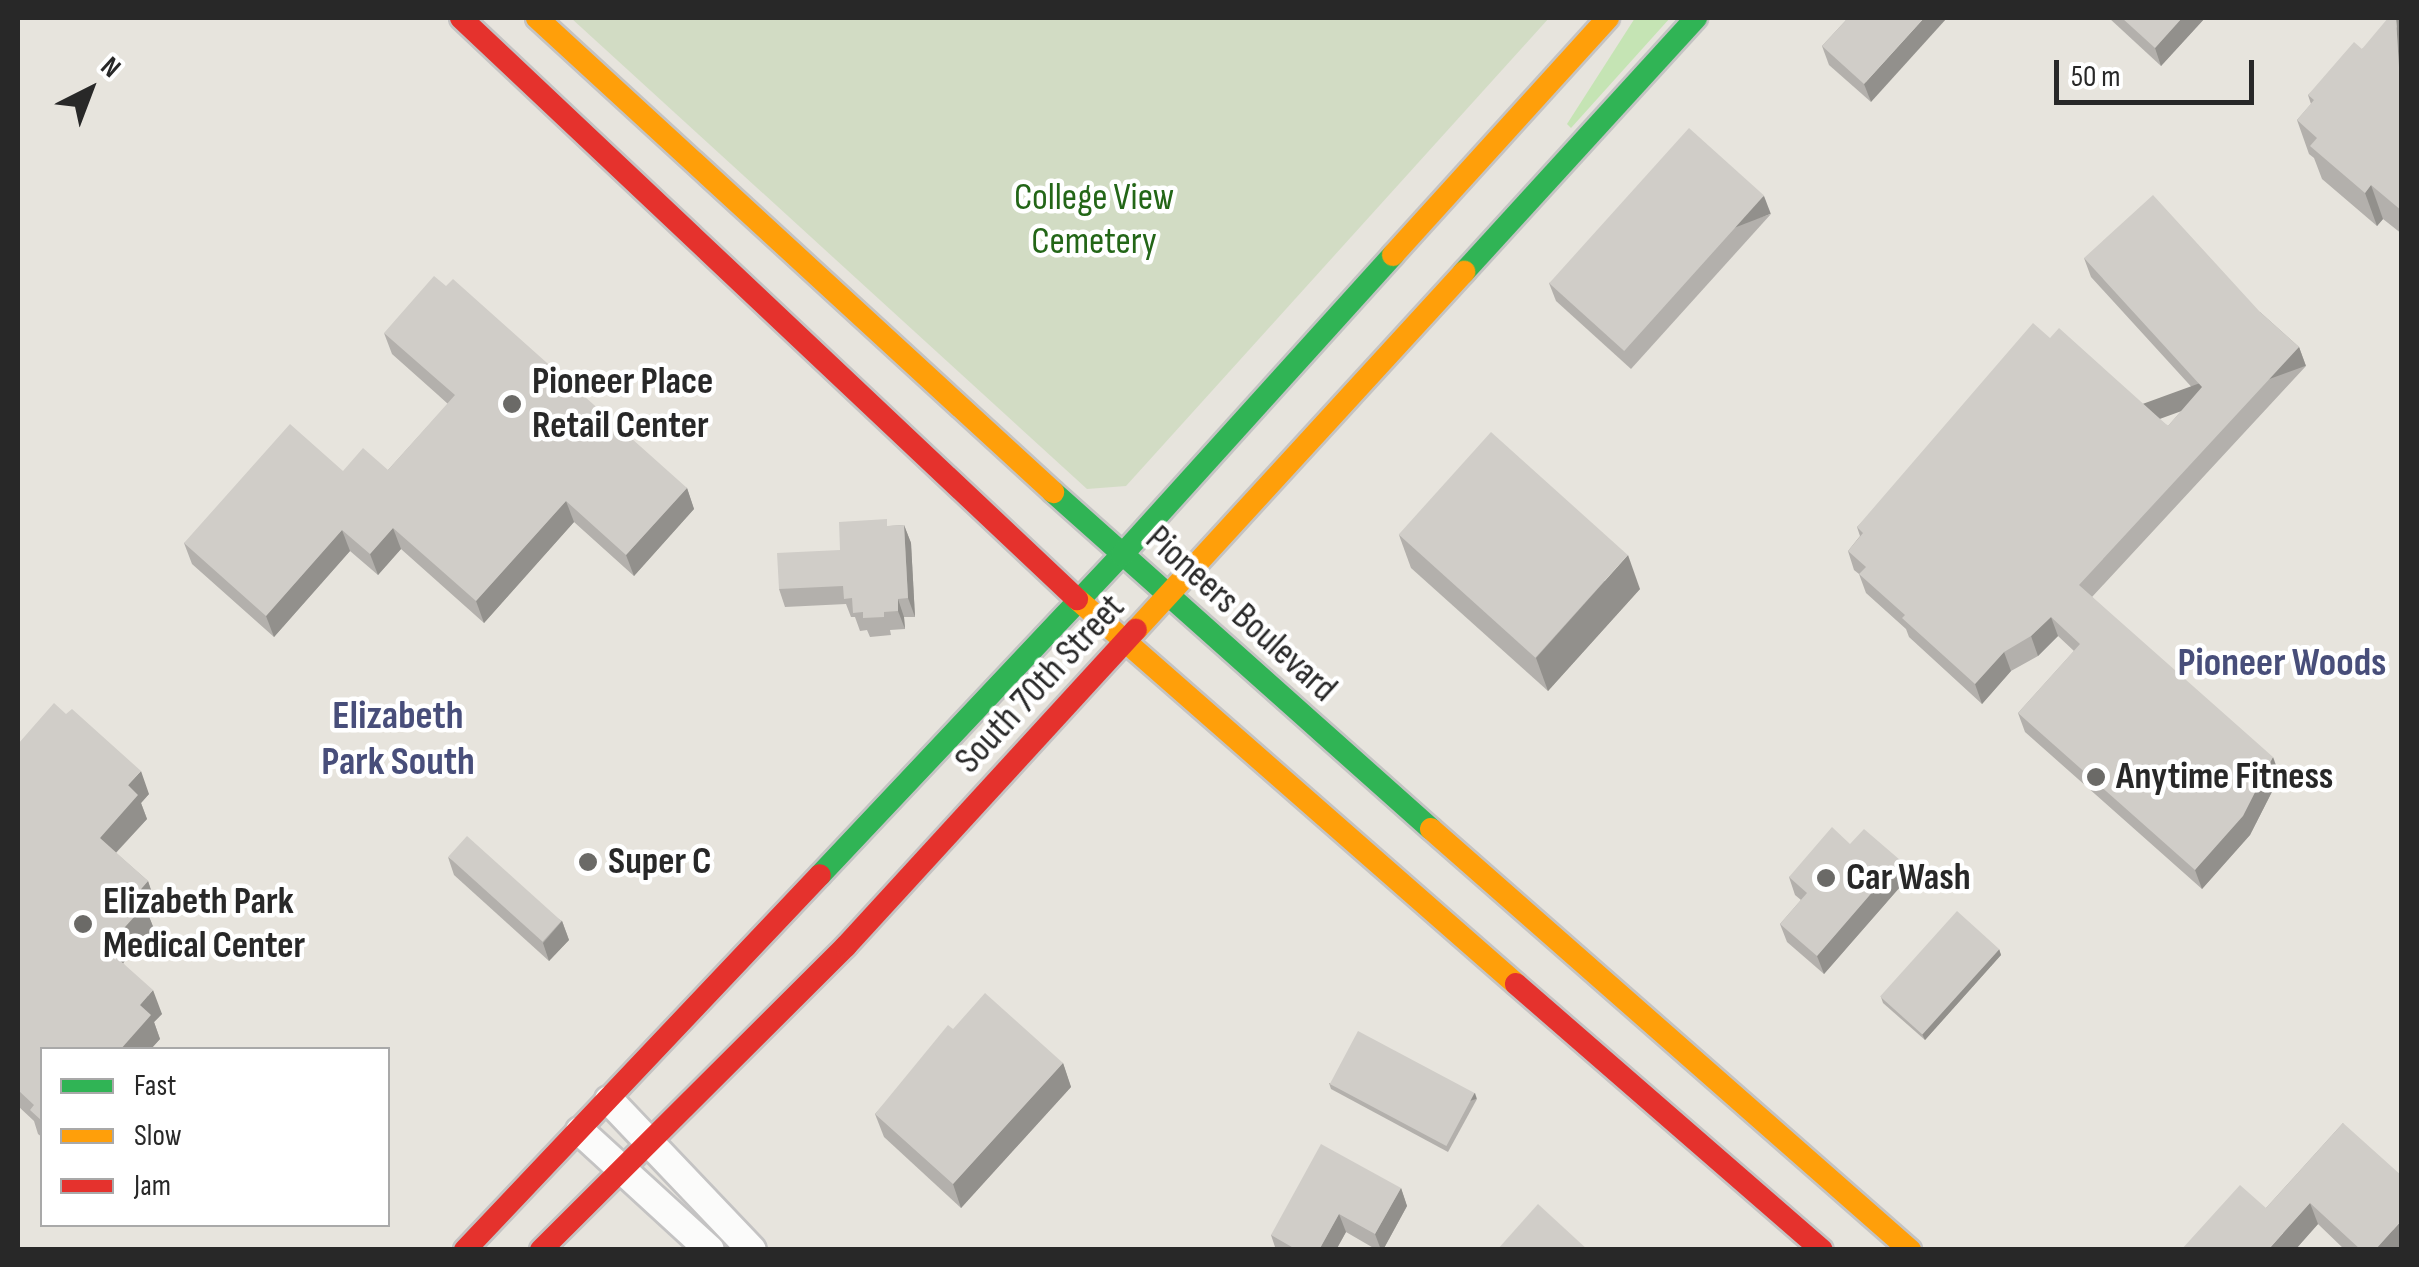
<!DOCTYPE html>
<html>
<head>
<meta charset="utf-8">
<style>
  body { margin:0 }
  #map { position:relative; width:2419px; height:1267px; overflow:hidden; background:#e7e4dd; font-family:"Sofia Sans Condensed",sans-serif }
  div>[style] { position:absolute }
  .green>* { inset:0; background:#c5e4b4 }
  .cemetery>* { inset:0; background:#d2dcc4 }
  .roads { filter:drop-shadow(2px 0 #c4c3c3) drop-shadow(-2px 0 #c4c3c3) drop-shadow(0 2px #c4c3c3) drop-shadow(0 -2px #c4c3c3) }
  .street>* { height:28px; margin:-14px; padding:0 14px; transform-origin:14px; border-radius:14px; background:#fbfbfa }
  .fast>* { height:22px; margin:-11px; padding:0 11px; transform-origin:11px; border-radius:11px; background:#30b455 }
  .slow>* { height:22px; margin:-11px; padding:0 11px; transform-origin:11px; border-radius:11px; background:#ff9f0a }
  .jam>* { height:22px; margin:-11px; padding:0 11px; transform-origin:11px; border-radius:11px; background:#e5322d }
  .wall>* { inset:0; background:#b3b0ac }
  .shaded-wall>* { inset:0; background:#92908c; transform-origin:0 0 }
  .building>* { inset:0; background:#d0cdc8; transform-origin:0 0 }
  .dots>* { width:28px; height:28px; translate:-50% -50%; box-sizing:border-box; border:5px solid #fff; border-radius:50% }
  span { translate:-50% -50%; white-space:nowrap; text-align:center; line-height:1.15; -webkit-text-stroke:9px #fff; paint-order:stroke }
  .park-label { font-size:38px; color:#236617 }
  .poi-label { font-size:38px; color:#282828; font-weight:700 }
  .left { translate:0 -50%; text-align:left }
  .street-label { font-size:38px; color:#282828 }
  .neighbourhood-label { font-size:40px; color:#484e7a; font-weight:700 }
  .frame { position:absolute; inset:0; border:20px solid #282828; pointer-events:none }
  .legend { position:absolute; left:40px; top:1047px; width:350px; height:180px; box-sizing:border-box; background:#fff; border:2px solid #a9a9a9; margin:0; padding:12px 18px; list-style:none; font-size:30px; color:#282828 }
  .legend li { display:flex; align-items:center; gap:20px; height:50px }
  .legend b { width:50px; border:2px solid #a9a9a9 }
  .north { position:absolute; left:40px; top:40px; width:100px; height:100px; -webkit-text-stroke:8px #fff; paint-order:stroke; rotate:42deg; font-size:28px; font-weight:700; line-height:40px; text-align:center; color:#282828 }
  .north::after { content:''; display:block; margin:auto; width:35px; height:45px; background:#282828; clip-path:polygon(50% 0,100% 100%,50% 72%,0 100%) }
  .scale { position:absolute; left:2054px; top:60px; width:200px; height:45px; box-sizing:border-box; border:5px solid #282828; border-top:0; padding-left:12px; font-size:30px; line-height:35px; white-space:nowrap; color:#282828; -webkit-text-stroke:8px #fff; paint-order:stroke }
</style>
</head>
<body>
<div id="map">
  <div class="green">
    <div style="clip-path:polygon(1635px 18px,1670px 18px,1571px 128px,1567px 124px)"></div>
  </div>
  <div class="cemetery">
    <div style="clip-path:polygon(571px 18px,1549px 18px,1126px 486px,1087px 489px)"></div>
  </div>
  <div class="roads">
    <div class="street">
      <div style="left:609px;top:1100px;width:207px;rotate:46.4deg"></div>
      <div style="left:580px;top:1131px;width:176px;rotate:42.5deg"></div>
    </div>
    <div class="fast">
      <div style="left:1464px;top:272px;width:344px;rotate:-47.6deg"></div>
      <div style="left:1053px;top:492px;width:506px;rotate:41.72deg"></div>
      <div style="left:820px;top:875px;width:440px;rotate:-46.7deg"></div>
      <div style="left:1122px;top:555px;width:404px;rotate:-47.9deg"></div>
    </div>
    <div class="slow">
      <div style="left:537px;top:18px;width:701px;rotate:42.57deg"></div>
      <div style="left:1393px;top:255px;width:320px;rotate:-47.8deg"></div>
      <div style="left:1077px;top:599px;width:584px;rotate:41.25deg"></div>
      <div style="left:1136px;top:630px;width:486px;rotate:-47.5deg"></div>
      <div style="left:1431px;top:829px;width:638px;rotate:41.31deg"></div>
    </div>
    <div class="jam">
      <div style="left:461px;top:18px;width:847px;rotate:43.33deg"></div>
      <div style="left:1516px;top:984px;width:405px;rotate:41deg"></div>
      <div style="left:465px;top:1250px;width:516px;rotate:-46.57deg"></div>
      <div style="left:541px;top:1250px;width:431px;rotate:-44.9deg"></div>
      <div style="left:846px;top:946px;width:429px;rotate:-47.5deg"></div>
    </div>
  </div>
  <div class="wall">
    <div style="clip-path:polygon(1848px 18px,1871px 102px,1829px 65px,1822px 46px)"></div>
    <div style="clip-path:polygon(2109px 18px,2205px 18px,2161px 66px)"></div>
    <div style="clip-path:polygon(2402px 24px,2402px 234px,2383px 219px,2377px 226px,2322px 179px,2314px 158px,2309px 154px,2297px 120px,2311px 104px,2308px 95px,2362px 49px)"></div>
    <div style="clip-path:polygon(1771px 214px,1631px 369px,1556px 301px,1549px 283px)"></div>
    <div style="clip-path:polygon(2084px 258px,2260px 312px,2299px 347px,2306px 366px,2092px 597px,2280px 776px,2250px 835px,2202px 889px,2025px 732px,2018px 713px,2074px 651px,2058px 636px,2038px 656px,2011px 671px,1982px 704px,1909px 637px,1906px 629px,1866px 593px,1859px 574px,1854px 570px,1848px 551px,1860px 536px,1857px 527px,2050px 338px,2168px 426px,2197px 393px,2091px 277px)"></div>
    <div style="clip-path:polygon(384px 333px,687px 488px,694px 509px,634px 576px,574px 522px,484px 623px,401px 549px,378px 575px,350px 551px,274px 637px,192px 564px,184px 543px,343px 471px,388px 470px,448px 404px,392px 354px)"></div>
    <div style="clip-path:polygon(904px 525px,911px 543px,915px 617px,904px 617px,905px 629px,890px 630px,891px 635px,870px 637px,867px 630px,860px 631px,855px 617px,851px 617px,846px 604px,785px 607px,779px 589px,840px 550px,889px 526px)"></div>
    <div style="clip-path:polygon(1399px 535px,1640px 589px,1548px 691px,1411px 568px)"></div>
    <div style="clip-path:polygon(18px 744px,149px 794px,141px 803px,147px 819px,116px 853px,148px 881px,156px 905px,148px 914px,154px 929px,123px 963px,162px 1014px,154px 1022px,160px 1039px,150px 1050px,42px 1050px,42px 1137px,38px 1134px,34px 1121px,18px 1106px)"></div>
    <div style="clip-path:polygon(1850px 844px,1900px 860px,1907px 879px,1824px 974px,1787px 942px,1780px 924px,1801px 900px,1795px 895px,1789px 877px)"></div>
    <div style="clip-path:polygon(448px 857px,562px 921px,569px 940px,549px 961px,454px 875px)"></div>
    <div style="clip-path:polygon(1999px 949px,2001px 955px,1925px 1040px,1883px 1003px,1881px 997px)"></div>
    <div style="clip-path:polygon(953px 1029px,1063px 1063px,1071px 1087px,961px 1208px,884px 1137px,875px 1114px)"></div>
    <div style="clip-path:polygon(1329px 1083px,1477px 1099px,1448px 1152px,1331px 1089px)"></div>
    <div style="clip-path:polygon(2343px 1123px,2402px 1250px,2345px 1250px,2318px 1224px,2295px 1250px,2266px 1208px)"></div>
    <div style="clip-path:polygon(1401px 1188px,1407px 1206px,1383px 1250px,1377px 1250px,1346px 1232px,1336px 1250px,1276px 1250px,1271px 1235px)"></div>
  </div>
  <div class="shaded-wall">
    <div style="clip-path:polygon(1924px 18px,1947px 18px,1871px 102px,1864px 84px)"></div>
    <div style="clip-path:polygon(2182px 18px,2205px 18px,2161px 66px,2155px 48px)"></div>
    <div style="clip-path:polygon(2396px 18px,2399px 18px,2402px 24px,2402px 117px)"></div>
    <div style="clip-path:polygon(2371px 185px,2383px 219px,2377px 226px,2365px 193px)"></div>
    <div style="left:1764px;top:196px;width:19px;height:209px;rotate:69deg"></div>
    <div style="left:2299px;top:347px;width:20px;height:324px;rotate:70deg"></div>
    <div style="clip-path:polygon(687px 488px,694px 509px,634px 576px,626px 555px)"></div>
    <div style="clip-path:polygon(566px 501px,574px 522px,484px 623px,476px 601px)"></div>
    <div style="clip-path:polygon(904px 525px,911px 543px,915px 617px,908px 598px)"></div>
    <div style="clip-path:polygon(393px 528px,401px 549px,378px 575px,370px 554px)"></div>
    <div style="clip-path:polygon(342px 530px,350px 551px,274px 637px,266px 616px)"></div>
    <div style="clip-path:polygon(1628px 555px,1640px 589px,1548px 691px,1536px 658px)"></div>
    <div style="clip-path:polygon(898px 599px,904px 617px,905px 629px,898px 611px)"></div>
    <div style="clip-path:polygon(2051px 617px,2058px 636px,2038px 656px,2031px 636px)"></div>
    <div style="clip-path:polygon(2004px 652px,2011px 671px,1982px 704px,1975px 684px)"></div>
    <div style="clip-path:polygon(2273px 757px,2280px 776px,2250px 835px,2202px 889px,2195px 870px)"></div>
    <div style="clip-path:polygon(141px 771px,149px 794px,141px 803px,147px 819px,108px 861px,100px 838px,128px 785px)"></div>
    <div style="clip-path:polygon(1900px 860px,1907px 879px,1824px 974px,1817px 956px)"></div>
    <div style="clip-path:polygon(148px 881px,156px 905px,148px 914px,154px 929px,115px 972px,106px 948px,135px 896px)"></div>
    <div style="clip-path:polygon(562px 921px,569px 940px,549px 961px,543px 943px)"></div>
    <div style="clip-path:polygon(1999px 949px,2001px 955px,1925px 1040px,1922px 1034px)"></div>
    <div style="clip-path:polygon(153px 990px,162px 1014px,154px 1022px,160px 1039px,150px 1050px,120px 1050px,140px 1005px)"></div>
    <div style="clip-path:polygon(1063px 1063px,1071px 1087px,961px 1208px,953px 1184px)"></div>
    <div style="left:1475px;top:1093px;width:6px;height:60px;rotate:72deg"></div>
    <div style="clip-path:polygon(1401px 1188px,1407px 1206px,1383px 1250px,1381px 1250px,1375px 1234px)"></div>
    <div style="clip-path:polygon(2310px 1203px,2318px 1224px,2295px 1250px,2268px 1250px)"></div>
    <div style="clip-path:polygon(1339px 1214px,1346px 1232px,1336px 1250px,1319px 1250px)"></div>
    <div style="clip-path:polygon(2402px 1220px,2402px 1250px,2375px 1250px)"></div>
  </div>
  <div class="building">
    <div style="clip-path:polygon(1848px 18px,1924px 18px,1864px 84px,1822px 46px)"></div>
    <div style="clip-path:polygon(2122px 18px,2182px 18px,2155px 48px)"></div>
    <div style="clip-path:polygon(2388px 18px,2396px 18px,2402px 117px,2402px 211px,2371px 185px,2365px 193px,2310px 146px,2317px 138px,2297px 120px,2314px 100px,2308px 95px,2354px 42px,2362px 49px)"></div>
    <div style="left:1689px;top:128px;width:101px;height:209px;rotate:42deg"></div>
    <div style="clip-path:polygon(2153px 195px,2260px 312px,2299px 347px,2079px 585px,2273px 757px,2243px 816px,2195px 870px,2018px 713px,2080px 644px,2051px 617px,2031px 636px,2004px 652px,1975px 684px,1902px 618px,1905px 615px,1859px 574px,1866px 567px,1848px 551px,1863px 533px,1857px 527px,2033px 323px,2050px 338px,2059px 328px,2168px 426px,2202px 387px,2084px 258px)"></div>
    <div style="clip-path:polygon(434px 276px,446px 286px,453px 279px,687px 488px,626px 555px,566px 501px,476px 601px,393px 528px,370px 554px,342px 530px,266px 616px,184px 543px,290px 424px,343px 471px,363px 448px,388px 470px,455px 395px,384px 333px)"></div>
    <div style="left:1491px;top:432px;width:184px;height:138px;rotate:42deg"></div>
    <div style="clip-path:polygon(887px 519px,887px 526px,904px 525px,908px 598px,898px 599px,898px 611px,884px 612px,884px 617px,863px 618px,863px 612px,853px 613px,852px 598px,844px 599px,843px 586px,779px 589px,777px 553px,840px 550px,839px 522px)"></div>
    <div style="clip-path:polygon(54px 703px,66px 714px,72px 709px,141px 771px,128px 785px,138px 795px,100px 838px,148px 881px,135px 896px,145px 905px,106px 948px,153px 990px,140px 1005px,151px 1015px,120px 1050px,42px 1050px,42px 1121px,30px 1110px,34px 1105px,18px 1090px,18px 744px)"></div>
    <div style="clip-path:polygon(1832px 827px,1850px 844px,1864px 829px,1900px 860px,1817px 956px,1780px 924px,1807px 893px,1789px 877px)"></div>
    <div style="left:467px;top:836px;width:127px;height:28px;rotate:42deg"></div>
    <div style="left:1957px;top:911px;width:57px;height:115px;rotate:42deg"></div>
    <div style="clip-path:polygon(985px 993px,1063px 1063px,953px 1184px,875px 1114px,948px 1025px,953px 1029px)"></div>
    <div style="left:1358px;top:1031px;width:132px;height:60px;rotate:28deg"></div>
    <div style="clip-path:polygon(2343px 1123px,2402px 1176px,2402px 1220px,2375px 1250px,2361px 1250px,2310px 1203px,2268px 1250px,2181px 1250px,2240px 1185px,2266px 1208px)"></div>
    <div style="clip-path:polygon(1321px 1144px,1401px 1188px,1375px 1234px,1339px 1214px,1319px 1250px,1297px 1250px,1271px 1235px)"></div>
    <div style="clip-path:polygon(1538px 1204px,1588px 1250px,1497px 1250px)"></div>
  </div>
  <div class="dots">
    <div style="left:512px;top:404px;background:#6b6a67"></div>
    <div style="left:2096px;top:777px;background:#6b6a67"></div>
    <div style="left:588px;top:862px;background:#6b6a67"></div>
    <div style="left:1826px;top:878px;background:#6b6a67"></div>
    <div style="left:83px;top:924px;background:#6b6a67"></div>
  </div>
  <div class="park-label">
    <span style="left:1094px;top:220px">College View<br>Cemetery</span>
  </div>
  <div class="poi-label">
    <span class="left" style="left:532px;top:404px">Pioneer Place<br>Retail Center</span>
    <span class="left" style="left:2116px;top:777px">Anytime Fitness</span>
    <span class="left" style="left:608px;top:862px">Super C</span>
    <span class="left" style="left:1846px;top:878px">Car Wash</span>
    <span class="left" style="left:103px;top:924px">Elizabeth Park<br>Medical Center</span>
  </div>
  <div class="street-label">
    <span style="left:1241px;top:614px;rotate:42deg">Pioneers Boulevard</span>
    <span style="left:1040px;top:684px;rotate:-47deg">South 70th Street</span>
  </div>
  <div class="neighbourhood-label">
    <span style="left:2282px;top:663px">Pioneer Woods</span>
    <span style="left:398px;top:739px">Elizabeth<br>Park South</span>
  </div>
  <div class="frame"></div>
  <ul class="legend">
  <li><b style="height:12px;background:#30b455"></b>Fast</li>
  <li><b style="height:12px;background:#ff9f0a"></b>Slow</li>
  <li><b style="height:12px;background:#e5322d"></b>Jam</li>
  </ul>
  <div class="north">N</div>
  <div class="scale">50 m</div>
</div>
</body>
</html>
